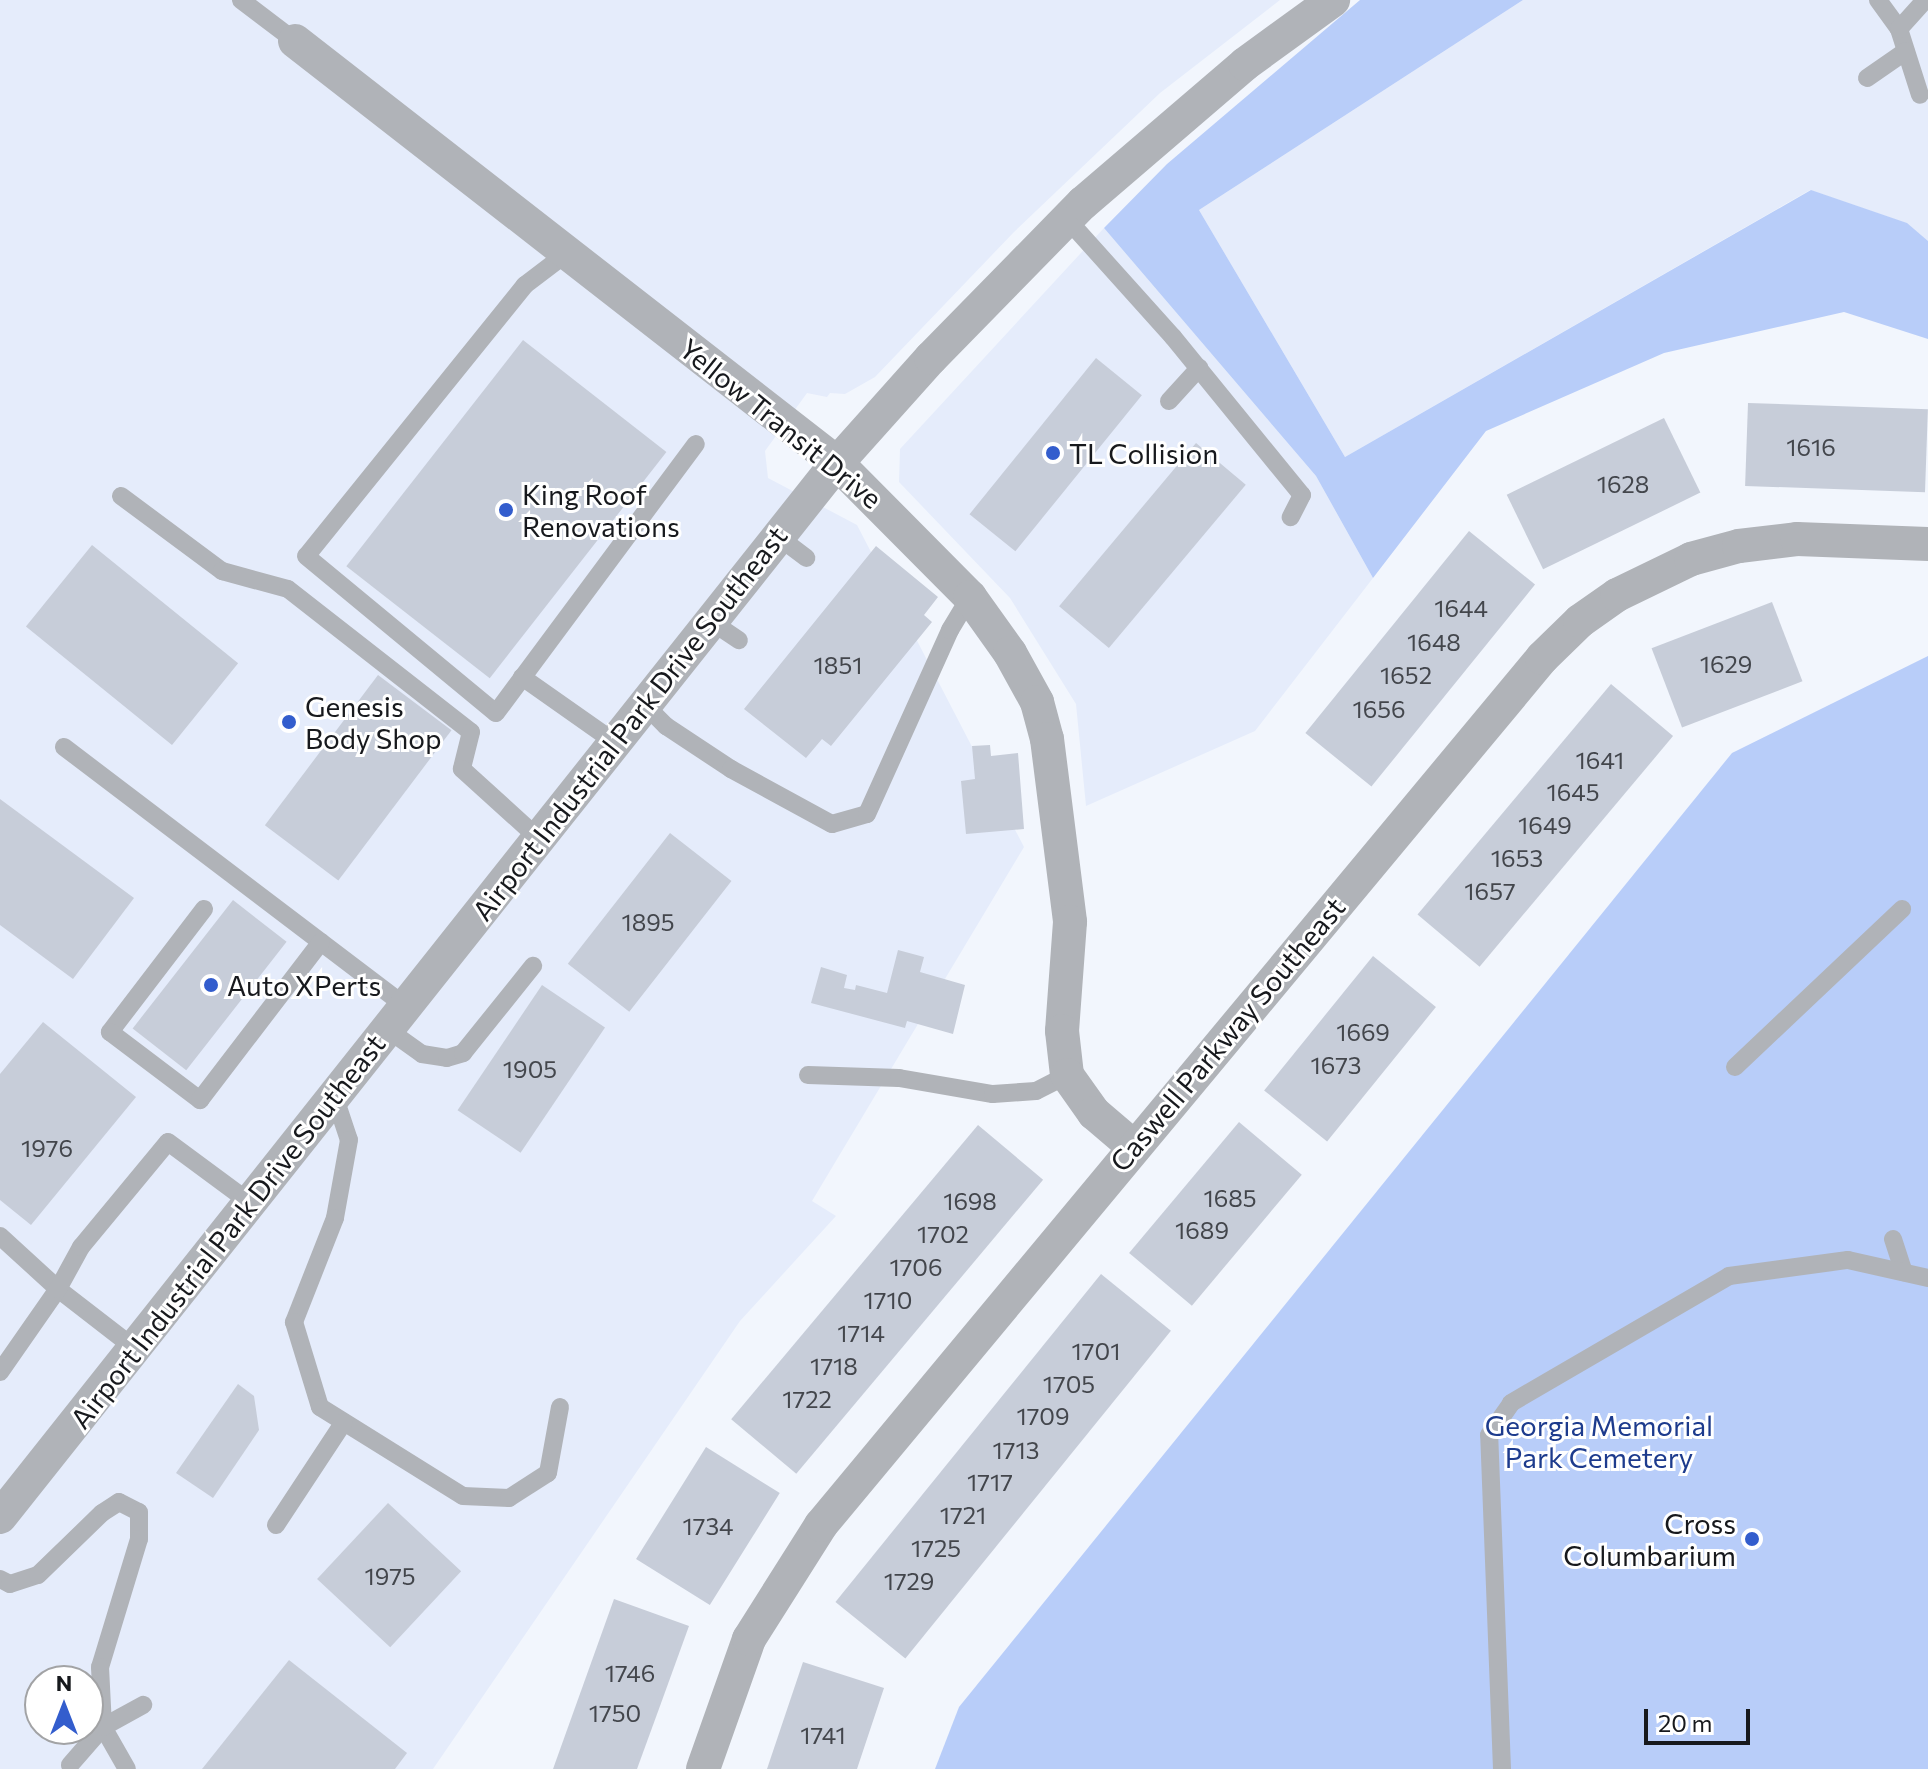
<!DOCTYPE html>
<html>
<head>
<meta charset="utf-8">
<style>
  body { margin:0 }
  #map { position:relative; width:1928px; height:1769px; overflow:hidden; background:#f2f6fd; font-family:Commissioner,sans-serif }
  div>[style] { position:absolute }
  .built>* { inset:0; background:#e5ecfb }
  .green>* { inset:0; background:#b8cdf9 }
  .building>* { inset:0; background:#c7cdd9; transform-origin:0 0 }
  .lane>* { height:18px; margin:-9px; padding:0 9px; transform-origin:9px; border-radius:9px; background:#b0b3b8 }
  .street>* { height:34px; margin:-17px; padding:0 17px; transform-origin:17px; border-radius:17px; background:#b0b3b8 }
  .dots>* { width:22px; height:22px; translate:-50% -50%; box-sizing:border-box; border:4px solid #fff; border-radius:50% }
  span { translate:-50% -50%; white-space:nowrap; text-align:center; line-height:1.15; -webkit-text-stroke:6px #fff; paint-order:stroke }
  .number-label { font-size:24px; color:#43464c }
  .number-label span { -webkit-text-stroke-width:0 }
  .street-label { font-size:28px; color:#17191d }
  .poi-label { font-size:28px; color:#17191d }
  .left { translate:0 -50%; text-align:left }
  .right { translate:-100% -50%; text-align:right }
  .park-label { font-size:28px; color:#1d3b8d }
  .north { position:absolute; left:24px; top:1665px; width:80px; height:80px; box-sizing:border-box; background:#fff; border:2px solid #a2a3a5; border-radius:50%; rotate:0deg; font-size:22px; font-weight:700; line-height:32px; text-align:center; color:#17191d }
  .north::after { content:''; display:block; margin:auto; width:28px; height:36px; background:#335dcd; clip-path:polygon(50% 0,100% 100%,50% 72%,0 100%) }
  .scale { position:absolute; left:1644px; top:1709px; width:106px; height:36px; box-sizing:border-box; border:4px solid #17191d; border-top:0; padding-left:10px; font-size:24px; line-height:28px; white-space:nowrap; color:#17191d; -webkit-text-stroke:6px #fff; paint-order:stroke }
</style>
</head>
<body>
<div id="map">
  <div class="built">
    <div style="clip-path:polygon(evenodd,0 0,1280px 0,1160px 93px,1014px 232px,875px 377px,845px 394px,830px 393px,827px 397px,807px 393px,765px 451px,768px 478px,857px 525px,1024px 847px,812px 1201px,836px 1216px,740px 1321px,433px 1769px,0 1769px,0 0,40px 1681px,88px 1681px,88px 1729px,40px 1729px,40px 1681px)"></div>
    <div style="clip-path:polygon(1523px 0,1928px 0,1928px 241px,1906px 223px,1810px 190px,1345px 457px,1199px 210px)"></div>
    <div style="clip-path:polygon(1104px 228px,1316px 476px,1373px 578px,1255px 731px,1086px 806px,1076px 704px,1010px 598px,899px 482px,900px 449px)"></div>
  </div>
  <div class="green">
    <div style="clip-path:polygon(1360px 0,1523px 0,1199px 210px,1345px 457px,1811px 190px,1907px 223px,1928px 241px,1928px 339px,1844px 312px,1664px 353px,1486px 431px,1373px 578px,1316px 476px,1104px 228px,1167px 164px)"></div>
    <div style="clip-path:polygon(1928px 656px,1928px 1769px,935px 1769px,959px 1707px,1732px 753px)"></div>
  </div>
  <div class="building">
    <div style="left:523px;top:340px;width:182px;height:287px;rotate:38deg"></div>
    <div style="left:1096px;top:358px;width:59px;height:201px;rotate:39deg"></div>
    <div style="left:1748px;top:403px;width:180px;height:83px;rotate:2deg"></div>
    <div style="left:1664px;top:418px;width:83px;height:175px;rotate:64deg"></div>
    <div style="left:1196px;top:443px;width:65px;height:213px;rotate:40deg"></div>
    <div style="left:1469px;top:531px;width:85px;height:260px;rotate:39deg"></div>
    <div style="left:92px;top:545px;width:188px;height:105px;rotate:39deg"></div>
    <div style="clip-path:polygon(876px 546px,938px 597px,924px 615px,932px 622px,831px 746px,822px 739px,806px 758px,744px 709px)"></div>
    <div style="left:1772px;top:602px;width:85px;height:129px;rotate:69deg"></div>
    <div style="left:378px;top:675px;width:92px;height:188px;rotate:37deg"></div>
    <div style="left:1611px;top:684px;width:81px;height:301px;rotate:40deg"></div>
    <div style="clip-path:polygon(990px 745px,991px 756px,1018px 753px,1024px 829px,966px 834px,961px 781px,975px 779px,972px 746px)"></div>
    <div style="clip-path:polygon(0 799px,134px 898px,73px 979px,0 925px)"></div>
    <div style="left:670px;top:833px;width:78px;height:166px;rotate:38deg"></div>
    <div style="left:233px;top:900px;width:68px;height:163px;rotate:38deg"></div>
    <div style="clip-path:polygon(898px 950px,924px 957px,920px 972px,965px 985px,953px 1034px,907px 1021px,905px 1028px,811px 1003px,821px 967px,847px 975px,844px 988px,855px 990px,856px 985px,887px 993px)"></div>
    <div style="left:1373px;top:956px;width:81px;height:173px;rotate:39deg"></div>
    <div style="left:542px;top:985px;width:76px;height:151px;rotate:34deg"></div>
    <div style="clip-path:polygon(43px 1022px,136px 1097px,31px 1225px,0 1200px,0 1074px)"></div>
    <div style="left:1239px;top:1122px;width:82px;height:171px;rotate:40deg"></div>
    <div style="left:978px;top:1125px;width:85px;height:384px;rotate:40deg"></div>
    <div style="left:1101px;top:1274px;width:90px;height:422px;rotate:39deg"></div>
    <div style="clip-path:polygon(238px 1384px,254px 1396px,259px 1430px,213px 1498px,176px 1473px)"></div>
    <div style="left:706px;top:1447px;width:87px;height:132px;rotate:32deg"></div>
    <div style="left:388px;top:1503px;width:100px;height:104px;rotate:43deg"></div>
    <div style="clip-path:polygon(614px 1599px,689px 1626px,660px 1706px,637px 1769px,553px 1769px)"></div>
    <div style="clip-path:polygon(289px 1660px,407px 1753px,395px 1769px,202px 1769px)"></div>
    <div style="clip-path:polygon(803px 1662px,884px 1688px,857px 1769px,767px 1769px)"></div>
  </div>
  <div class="lane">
    <div style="left:241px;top:0;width:68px;rotate:37.2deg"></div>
    <div style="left:1878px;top:0;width:36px;rotate:54deg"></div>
    <div style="left:1899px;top:29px;width:69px;rotate:72.3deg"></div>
    <div style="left:1899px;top:29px;width:39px;rotate:-48deg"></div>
    <div style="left:1867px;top:78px;width:47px;rotate:-34.7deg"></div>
    <div style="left:1067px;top:219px;width:159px;rotate:48.1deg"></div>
    <div style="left:1173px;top:337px;width:204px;rotate:50.8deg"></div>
    <div style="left:1302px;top:495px;width:25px;rotate:117deg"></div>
    <div style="left:567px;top:253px;width:53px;rotate:142.7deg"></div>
    <div style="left:525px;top:285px;width:348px;rotate:128.9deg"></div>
    <div style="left:306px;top:556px;width:246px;rotate:39.6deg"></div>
    <div style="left:496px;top:713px;width:335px;rotate:-53.4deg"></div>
    <div style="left:1169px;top:401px;width:45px;rotate:-47.7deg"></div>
    <div style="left:121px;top:496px;width:126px;rotate:36.6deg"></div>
    <div style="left:222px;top:571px;width:68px;rotate:15.3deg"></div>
    <div style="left:288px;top:589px;width:232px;rotate:38deg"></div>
    <div style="left:471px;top:732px;width:38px;rotate:104deg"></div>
    <div style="left:462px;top:769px;width:101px;rotate:42.2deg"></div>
    <div style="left:776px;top:535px;width:38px;rotate:37deg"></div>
    <div style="left:709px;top:620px;width:36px;rotate:34deg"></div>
    <div style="left:522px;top:677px;width:111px;rotate:35.1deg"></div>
    <div style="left:643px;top:703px;width:33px;rotate:45deg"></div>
    <div style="left:666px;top:726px;width:78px;rotate:33.5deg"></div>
    <div style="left:731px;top:769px;width:115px;rotate:28.6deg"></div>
    <div style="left:832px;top:824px;width:36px;rotate:-16deg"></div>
    <div style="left:867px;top:814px;width:202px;rotate:-65.7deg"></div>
    <div style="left:950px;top:630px;width:39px;rotate:-59deg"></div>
    <div style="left:64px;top:747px;width:428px;rotate:37.2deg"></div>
    <div style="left:204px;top:909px;width:155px;rotate:127.4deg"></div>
    <div style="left:110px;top:1032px;width:113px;rotate:37.1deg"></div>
    <div style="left:200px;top:1100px;width:199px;rotate:-52.6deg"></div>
    <div style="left:387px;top:1029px;width:43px;rotate:35.5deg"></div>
    <div style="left:422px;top:1054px;width:25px;rotate:9deg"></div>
    <div style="left:447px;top:1058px;width:17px;rotate:-17deg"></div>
    <div style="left:463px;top:1053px;width:112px;rotate:-51.2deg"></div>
    <div style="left:1735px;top:1067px;width:230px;rotate:-43.4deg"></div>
    <div style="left:808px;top:1075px;width:91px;rotate:1.9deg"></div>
    <div style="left:899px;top:1078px;width:95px;rotate:9.7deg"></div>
    <div style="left:993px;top:1094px;width:43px;rotate:-4deg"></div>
    <div style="left:1036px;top:1091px;width:35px;rotate:-27deg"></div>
    <div style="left:334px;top:1095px;width:47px;rotate:71.6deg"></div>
    <div style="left:349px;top:1140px;width:79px;rotate:100.2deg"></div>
    <div style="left:335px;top:1218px;width:112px;rotate:111.5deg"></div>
    <div style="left:294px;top:1322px;width:89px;rotate:73deg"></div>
    <div style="left:320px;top:1407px;width:168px;rotate:31.9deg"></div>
    <div style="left:463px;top:1496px;width:46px;rotate:2.5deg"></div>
    <div style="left:509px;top:1498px;width:46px;rotate:-32.7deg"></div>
    <div style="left:548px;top:1473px;width:67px;rotate:-79.7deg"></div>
    <div style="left:0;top:1236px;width:79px;rotate:42.4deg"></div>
    <div style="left:58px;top:1289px;width:95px;rotate:37.7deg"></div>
    <div style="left:1893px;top:1239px;width:35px;rotate:72deg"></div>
    <div style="left:0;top:1372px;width:101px;rotate:-55.1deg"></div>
    <div style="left:58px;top:1289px;width:48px;rotate:-61.3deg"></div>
    <div style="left:81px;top:1247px;width:136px;rotate:-50.4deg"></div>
    <div style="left:168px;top:1142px;width:101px;rotate:36.5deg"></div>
    <div style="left:276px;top:1525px;width:123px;rotate:-56.6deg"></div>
    <div style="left:0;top:1579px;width:11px;rotate:27deg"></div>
    <div style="left:10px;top:1584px;width:29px;rotate:-18deg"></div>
    <div style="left:38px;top:1575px;width:89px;rotate:-44.1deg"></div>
    <div style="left:102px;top:1513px;width:20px;rotate:-33deg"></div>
    <div style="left:119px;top:1502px;width:22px;rotate:27deg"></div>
    <div style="left:139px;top:1512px;width:27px;rotate:90deg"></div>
    <div style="left:139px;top:1539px;width:134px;rotate:106.9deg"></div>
    <div style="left:100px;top:1667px;width:60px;rotate:87.1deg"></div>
    <div style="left:103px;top:1727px;width:48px;rotate:60.3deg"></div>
    <div style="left:70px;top:1765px;width:50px;rotate:-49deg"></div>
    <div style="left:103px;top:1727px;width:46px;rotate:-28.8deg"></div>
    <div style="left:1502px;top:1769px;width:334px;rotate:-92.2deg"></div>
    <div style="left:1489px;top:1435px;width:39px;rotate:-55deg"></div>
    <div style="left:1511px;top:1403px;width:252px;rotate:-30.2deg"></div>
    <div style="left:1729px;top:1276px;width:120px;rotate:-7.7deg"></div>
    <div style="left:1848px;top:1260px;width:82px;rotate:12.7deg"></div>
  </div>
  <div class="street">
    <div style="left:295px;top:41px;width:687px;rotate:37.9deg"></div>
    <div style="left:837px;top:463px;width:189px;rotate:45.2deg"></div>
    <div style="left:970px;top:597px;width:69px;rotate:54.5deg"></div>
    <div style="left:1010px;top:653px;width:56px;rotate:61.1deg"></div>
    <div style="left:1037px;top:702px;width:38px;rotate:75deg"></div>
    <div style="left:1047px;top:739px;width:184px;rotate:82.8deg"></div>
    <div style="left:1070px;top:922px;width:109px;rotate:94.2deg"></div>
    <div style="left:1062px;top:1031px;width:44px;rotate:83.5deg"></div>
    <div style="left:1067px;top:1075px;width:47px;rotate:54.6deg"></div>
    <div style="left:1094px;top:1113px;width:52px;rotate:40.4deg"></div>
    <div style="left:0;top:1517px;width:1346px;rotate:-51.55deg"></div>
    <div style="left:837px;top:463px;width:141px;rotate:-48.2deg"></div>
    <div style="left:931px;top:358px;width:217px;rotate:-45.6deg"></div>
    <div style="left:1083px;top:203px;width:213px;rotate:-40.6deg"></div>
    <div style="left:1245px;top:64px;width:109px;rotate:-36deg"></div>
    <div style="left:703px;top:1769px;width:138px;rotate:-70.5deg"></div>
    <div style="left:749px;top:1639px;width:135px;rotate:-57.7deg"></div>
    <div style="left:821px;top:1525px;width:1128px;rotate:-50.25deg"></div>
    <div style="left:1542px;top:658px;width:53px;rotate:-44.2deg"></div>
    <div style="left:1580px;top:621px;width:45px;rotate:-35.1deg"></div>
    <div style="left:1617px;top:595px;width:82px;rotate:-25.9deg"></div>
    <div style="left:1691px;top:559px;width:50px;rotate:-15.2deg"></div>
    <div style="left:1739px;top:546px;width:58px;rotate:-6.9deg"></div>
    <div style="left:1797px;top:539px;width:131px;rotate:2.2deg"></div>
  </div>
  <div class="dots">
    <div style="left:1053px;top:453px;background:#335dcd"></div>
    <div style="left:506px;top:510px;background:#335dcd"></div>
    <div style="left:289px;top:722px;background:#335dcd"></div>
    <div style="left:211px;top:985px;background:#335dcd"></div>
    <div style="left:1752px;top:1539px;background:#335dcd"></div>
  </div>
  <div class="number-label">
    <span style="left:1811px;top:447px">1616</span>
    <span style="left:1623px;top:484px">1628</span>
    <span style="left:1461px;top:608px">1644</span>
    <span style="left:1434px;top:642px">1648</span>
    <span style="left:1726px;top:664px">1629</span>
    <span style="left:838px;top:665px">1851</span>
    <span style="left:1406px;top:675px">1652</span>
    <span style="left:1379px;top:709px">1656</span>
    <span style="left:1600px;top:760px">1641</span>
    <span style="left:1573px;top:792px">1645</span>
    <span style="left:1545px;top:825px">1649</span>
    <span style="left:1517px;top:858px">1653</span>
    <span style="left:1490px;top:891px">1657</span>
    <span style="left:648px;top:922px">1895</span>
    <span style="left:1363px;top:1032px">1669</span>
    <span style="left:1336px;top:1065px">1673</span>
    <span style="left:530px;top:1069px">1905</span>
    <span style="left:47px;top:1148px">1976</span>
    <span style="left:1230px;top:1198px">1685</span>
    <span style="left:970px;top:1201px">1698</span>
    <span style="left:1202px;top:1230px">1689</span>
    <span style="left:943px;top:1234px">1702</span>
    <span style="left:916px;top:1267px">1706</span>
    <span style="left:888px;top:1300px">1710</span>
    <span style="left:861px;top:1333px">1714</span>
    <span style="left:1096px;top:1351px">1701</span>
    <span style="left:834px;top:1366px">1718</span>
    <span style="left:1069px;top:1384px">1705</span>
    <span style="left:807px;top:1399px">1722</span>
    <span style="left:1043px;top:1416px">1709</span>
    <span style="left:1016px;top:1450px">1713</span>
    <span style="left:990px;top:1482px">1717</span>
    <span style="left:963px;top:1515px">1721</span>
    <span style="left:708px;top:1526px">1734</span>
    <span style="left:936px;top:1548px">1725</span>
    <span style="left:390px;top:1576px">1975</span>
    <span style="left:909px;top:1581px">1729</span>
    <span style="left:630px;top:1673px">1746</span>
    <span style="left:615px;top:1713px">1750</span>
    <span style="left:823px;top:1735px">1741</span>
  </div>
  <div class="street-label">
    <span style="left:781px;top:423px;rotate:39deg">Yellow Transit Drive</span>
    <span style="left:629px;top:723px;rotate:-52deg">Airport Industrial Park Drive Southeast</span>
    <span style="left:1227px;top:1034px;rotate:-50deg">Caswell Parkway Southeast</span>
    <span style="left:227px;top:1231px;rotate:-52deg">Airport Industrial Park Drive Southeast</span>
  </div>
  <div class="poi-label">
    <span class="left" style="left:1069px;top:453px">TL Collision</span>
    <span class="left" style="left:522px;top:510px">King Roof<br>Renovations</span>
    <span class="left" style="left:305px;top:722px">Genesis<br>Body Shop</span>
    <span class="left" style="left:227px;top:985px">Auto XPerts</span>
    <span class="right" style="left:1736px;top:1539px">Cross<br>Columbarium</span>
  </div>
  <div class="park-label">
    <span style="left:1599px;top:1441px">Georgia Memorial<br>Park Cemetery</span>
  </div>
  <div class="north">N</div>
  <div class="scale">20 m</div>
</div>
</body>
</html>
